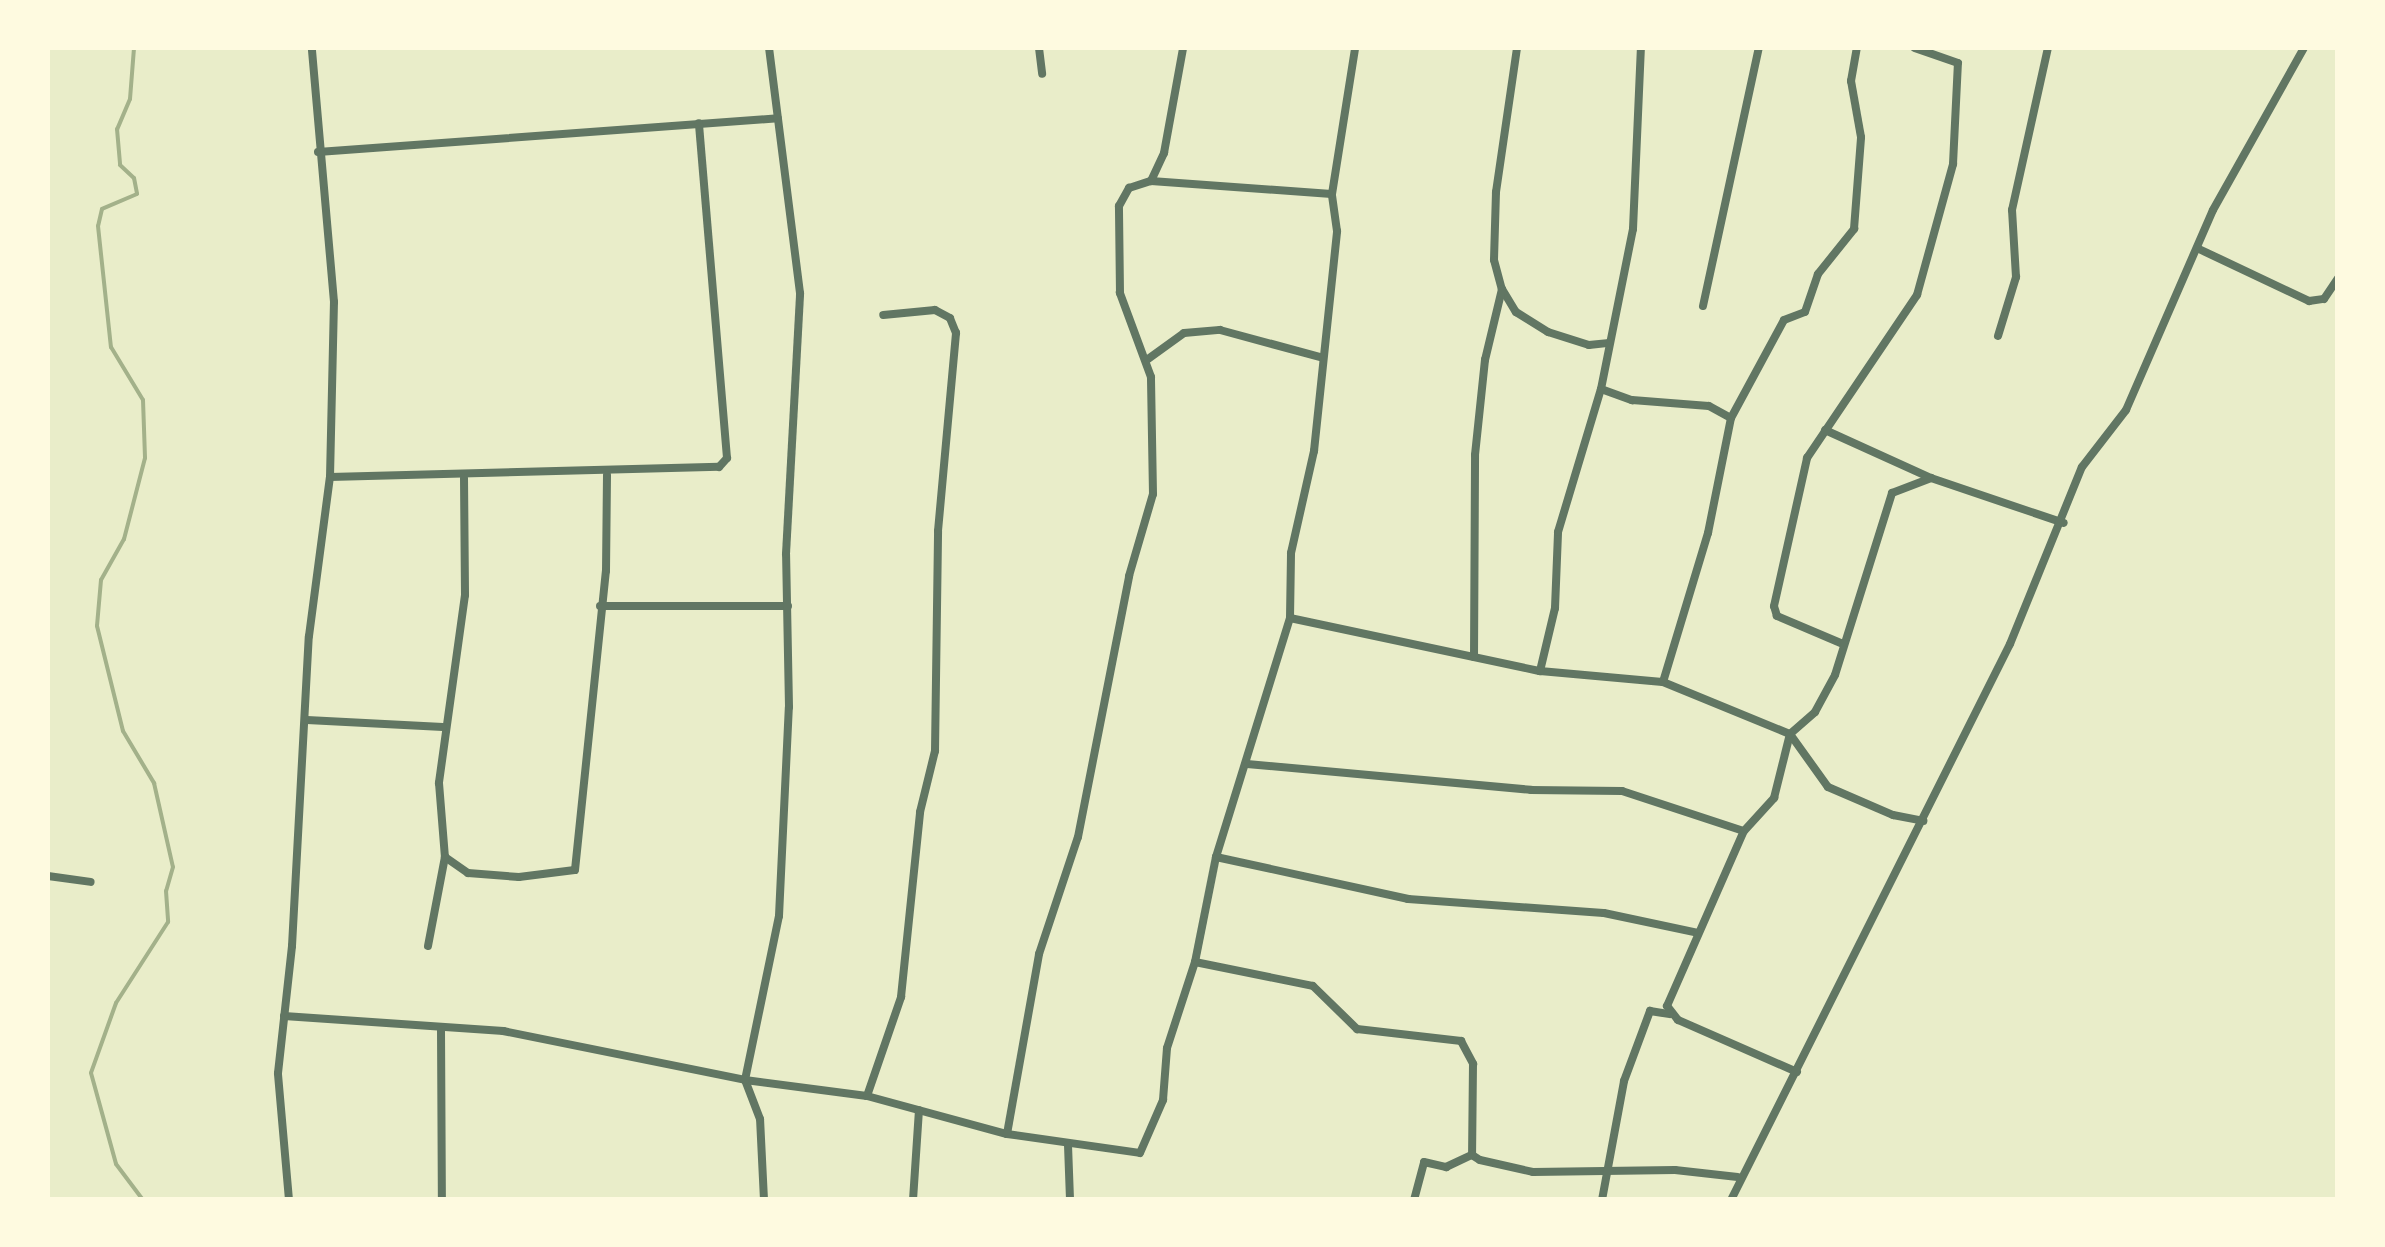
<!DOCTYPE html>
<html>
<head>
<meta charset="utf-8">
<style>
  body { margin:0 }
  #map { position:relative; width:2385px; height:1247px; overflow:hidden; background:#e9edc9; font-family:Overpass,sans-serif }
  div>[style] { position:absolute }
  .stream>* { height:4px; margin:-2px; padding:0 2px; transform-origin:2px; border-radius:2px; background:#a3b18a }
  .minor>* { height:8px; margin:-4px; padding:0 4px; transform-origin:4px; border-radius:4px; background:#617663 }
  span { translate:-50% -50%; white-space:nowrap; text-align:center; line-height:1.15; -webkit-text-stroke:8px #fefae0; paint-order:stroke }
  .frame { position:absolute; inset:0; border:50px solid #fefae0; pointer-events:none }
</style>
</head>
<body>
<div id="map">
  <div class="stream">
    <div style="left:134px;top:48px;width:51px;rotate:94.5deg"></div>
    <div style="left:130px;top:99px;width:33px;rotate:113deg"></div>
    <div style="left:117px;top:129px;width:36px;rotate:85deg"></div>
    <div style="left:120px;top:165px;width:19px;rotate:43deg"></div>
    <div style="left:134px;top:178px;width:16px;rotate:79deg"></div>
    <div style="left:137px;top:194px;width:38px;rotate:157deg"></div>
    <div style="left:102px;top:209px;width:17px;rotate:103deg"></div>
    <div style="left:98px;top:226px;width:122px;rotate:83.9deg"></div>
    <div style="left:111px;top:347px;width:62px;rotate:58.9deg"></div>
    <div style="left:143px;top:400px;width:58px;rotate:88deg"></div>
    <div style="left:145px;top:458px;width:84px;rotate:104.5deg"></div>
    <div style="left:124px;top:539px;width:47px;rotate:119.3deg"></div>
    <div style="left:101px;top:580px;width:46px;rotate:95deg"></div>
    <div style="left:97px;top:626px;width:108px;rotate:76.1deg"></div>
    <div style="left:123px;top:731px;width:61px;rotate:59.2deg"></div>
    <div style="left:154px;top:783px;width:86px;rotate:77.3deg"></div>
    <div style="left:173px;top:867px;width:25px;rotate:106deg"></div>
    <div style="left:166px;top:891px;width:31px;rotate:86deg"></div>
    <div style="left:168px;top:922px;width:96px;rotate:122.7deg"></div>
    <div style="left:116px;top:1003px;width:74px;rotate:109.7deg"></div>
    <div style="left:91px;top:1073px;width:94px;rotate:74.6deg"></div>
    <div style="left:116px;top:1164px;width:45px;rotate:53.1deg"></div>
  </div>
  <div class="minor">
    <div style="left:1039px;top:48px;width:26px;rotate:83deg"></div>
    <div style="left:1517px;top:48px;width:146px;rotate:98.3deg"></div>
    <div style="left:1496px;top:192px;width:68px;rotate:91.7deg"></div>
    <div style="left:1494px;top:260px;width:30px;rotate:75deg"></div>
    <div style="left:1502px;top:289px;width:27px;rotate:59deg"></div>
    <div style="left:1516px;top:312px;width:38px;rotate:32deg"></div>
    <div style="left:1548px;top:332px;width:43px;rotate:17.6deg"></div>
    <div style="left:1589px;top:345px;width:18px;rotate:-6deg"></div>
    <div style="left:318px;top:152px;width:461px;rotate:-4.2deg"></div>
    <div style="left:1151px;top:181px;width:181px;rotate:4.1deg"></div>
    <div style="left:2199px;top:249px;width:122px;rotate:25.3deg"></div>
    <div style="left:2309px;top:301px;width:15px;rotate:-8deg"></div>
    <div style="left:2324px;top:299px;width:25px;rotate:-56deg"></div>
    <div style="left:1703px;top:306px;width:264px;rotate:-77.8deg"></div>
    <div style="left:1998px;top:336px;width:62px;rotate:-73deg"></div>
    <div style="left:2016px;top:277px;width:67px;rotate:-93.4deg"></div>
    <div style="left:2012px;top:210px;width:166px;rotate:-77.5deg"></div>
    <div style="left:1148px;top:359px;width:44px;rotate:-35.8deg"></div>
    <div style="left:1184px;top:333px;width:36px;rotate:-5deg"></div>
    <div style="left:1220px;top:330px;width:104px;rotate:15.1deg"></div>
    <div style="left:1601px;top:389px;width:33px;rotate:20deg"></div>
    <div style="left:1632px;top:400px;width:77px;rotate:4.5deg"></div>
    <div style="left:1709px;top:406px;width:25px;rotate:29deg"></div>
    <div style="left:1825px;top:430px;width:116px;rotate:24.4deg"></div>
    <div style="left:1931px;top:478px;width:140px;rotate:18.7deg"></div>
    <div style="left:330px;top:477px;width:389px;rotate:-1.5deg"></div>
    <div style="left:719px;top:467px;width:12px;rotate:-48deg"></div>
    <div style="left:727px;top:458px;width:336px;rotate:-94.8deg"></div>
    <div style="left:464px;top:478px;width:117px;rotate:89.5deg"></div>
    <div style="left:465px;top:595px;width:190px;rotate:97.9deg"></div>
    <div style="left:439px;top:783px;width:74px;rotate:85.4deg"></div>
    <div style="left:445px;top:857px;width:28px;rotate:35deg"></div>
    <div style="left:468px;top:873px;width:51px;rotate:4.5deg"></div>
    <div style="left:519px;top:877px;width:56px;rotate:-7.1deg"></div>
    <div style="left:575px;top:870px;width:301px;rotate:-84.1deg"></div>
    <div style="left:606px;top:571px;width:96px;rotate:-89.4deg"></div>
    <div style="left:600px;top:606px;width:188px"></div>
    <div style="left:1290px;top:618px;width:256px;rotate:12deg"></div>
    <div style="left:1540px;top:671px;width:123px;rotate:5.1deg"></div>
    <div style="left:1663px;top:682px;width:137px;rotate:22.3deg"></div>
    <div style="left:1790px;top:734px;width:65px;rotate:54.4deg"></div>
    <div style="left:1828px;top:787px;width:71px;rotate:23.3deg"></div>
    <div style="left:1893px;top:815px;width:31px;rotate:11deg"></div>
    <div style="left:1843px;top:644px;width:72px;rotate:-157deg"></div>
    <div style="left:1777px;top:616px;width:10px;rotate:-107deg"></div>
    <div style="left:1774px;top:606px;width:152px;rotate:-77.4deg"></div>
    <div style="left:1807px;top:458px;width:197px;rotate:-56deg"></div>
    <div style="left:1917px;top:295px;width:136px;rotate:-74.6deg"></div>
    <div style="left:1953px;top:164px;width:101px;rotate:-87.2deg"></div>
    <div style="left:1958px;top:63px;width:46px;rotate:-160.8deg"></div>
    <div style="left:1474px;top:657px;width:202px;rotate:-89.7deg"></div>
    <div style="left:1475px;top:455px;width:96px;rotate:-84deg"></div>
    <div style="left:1485px;top:360px;width:73px;rotate:-76.5deg"></div>
    <div style="left:1540px;top:671px;width:65px;rotate:-76.6deg"></div>
    <div style="left:1555px;top:608px;width:76px;rotate:-87.7deg"></div>
    <div style="left:1558px;top:532px;width:149px;rotate:-73.3deg"></div>
    <div style="left:1601px;top:389px;width:163px;rotate:-78.7deg"></div>
    <div style="left:1633px;top:229px;width:181px;rotate:-87.5deg"></div>
    <div style="left:1663px;top:682px;width:156px;rotate:-73.2deg"></div>
    <div style="left:1708px;top:533px;width:117px;rotate:-78.7deg"></div>
    <div style="left:1731px;top:418px;width:111px;rotate:-61.6deg"></div>
    <div style="left:1784px;top:320px;width:22px;rotate:-21deg"></div>
    <div style="left:1805px;top:312px;width:40px;rotate:-71.1deg"></div>
    <div style="left:1818px;top:274px;width:58px;rotate:-51.3deg"></div>
    <div style="left:1854px;top:229px;width:92px;rotate:-85.6deg"></div>
    <div style="left:1861px;top:137px;width:57px;rotate:-100.1deg"></div>
    <div style="left:1851px;top:81px;width:34px;rotate:-80deg"></div>
    <div style="left:307px;top:720px;width:136px;rotate:2.9deg"></div>
    <div style="left:1247px;top:764px;width:285px;rotate:5.2deg"></div>
    <div style="left:1531px;top:790px;width:91px;rotate:0.6deg"></div>
    <div style="left:1622px;top:791px;width:128px;rotate:18.2deg"></div>
    <div style="left:1216px;top:857px;width:197px;rotate:12.3deg"></div>
    <div style="left:1408px;top:899px;width:196px;rotate:4.1deg"></div>
    <div style="left:1604px;top:913px;width:96px;rotate:12deg"></div>
    <div style="left:48px;top:876px;width:43px;rotate:7.9deg"></div>
    <div style="left:428px;top:946px;width:91px;rotate:-79.2deg"></div>
    <div style="left:1195px;top:962px;width:120px;rotate:11.5deg"></div>
    <div style="left:1313px;top:986px;width:62px;rotate:44.3deg"></div>
    <div style="left:1357px;top:1029px;width:105px;rotate:6.6deg"></div>
    <div style="left:1461px;top:1041px;width:26px;rotate:62deg"></div>
    <div style="left:1473px;top:1064px;width:91px;rotate:90.6deg"></div>
    <div style="left:1472px;top:1155px;width:9px;rotate:32deg"></div>
    <div style="left:1480px;top:1160px;width:54px;rotate:12.8deg"></div>
    <div style="left:1533px;top:1172px;width:142px;rotate:-0.8deg"></div>
    <div style="left:1675px;top:1170px;width:63px;rotate:6.3deg"></div>
    <div style="left:284px;top:1016px;width:220px;rotate:3.9deg"></div>
    <div style="left:503px;top:1031px;width:247px;rotate:11.4deg"></div>
    <div style="left:745px;top:1080px;width:123px;rotate:7.5deg"></div>
    <div style="left:867px;top:1096px;width:145px;rotate:15.2deg"></div>
    <div style="left:1007px;top:1134px;width:134px;rotate:8.1deg"></div>
    <div style="left:1140px;top:1153px;width:58px;rotate:-66.5deg"></div>
    <div style="left:1163px;top:1100px;width:52px;rotate:-85.6deg"></div>
    <div style="left:1167px;top:1048px;width:90px;rotate:-72deg"></div>
    <div style="left:1195px;top:962px;width:107px;rotate:-78.7deg"></div>
    <div style="left:1216px;top:857px;width:250px;rotate:-72.8deg"></div>
    <div style="left:1290px;top:618px;width:65px;rotate:-89.1deg"></div>
    <div style="left:1291px;top:553px;width:105px;rotate:-77.3deg"></div>
    <div style="left:1314px;top:451px;width:221px;rotate:-84deg"></div>
    <div style="left:1337px;top:231px;width:37px;rotate:-98deg"></div>
    <div style="left:1332px;top:194px;width:148px;rotate:-81deg"></div>
    <div style="left:441px;top:1030px;width:170px;rotate:89.7deg"></div>
    <div style="left:1797px;top:1072px;width:130px;rotate:-156.4deg"></div>
    <div style="left:1678px;top:1020px;width:18px;rotate:-128deg"></div>
    <div style="left:1667px;top:1006px;width:191px;rotate:-66.3deg"></div>
    <div style="left:1744px;top:831px;width:45px;rotate:-47.7deg"></div>
    <div style="left:1774px;top:798px;width:66px;rotate:-76deg"></div>
    <div style="left:1790px;top:734px;width:33px;rotate:-41deg"></div>
    <div style="left:1815px;top:712px;width:42px;rotate:-61.6deg"></div>
    <div style="left:1835px;top:675px;width:191px;rotate:-72.6deg"></div>
    <div style="left:1892px;top:493px;width:42px;rotate:-21deg"></div>
    <div style="left:867px;top:1096px;width:105px;rotate:-71deg"></div>
    <div style="left:901px;top:997px;width:186px;rotate:-84.1deg"></div>
    <div style="left:920px;top:812px;width:63px;rotate:-76.2deg"></div>
    <div style="left:935px;top:751px;width:220px;rotate:-89.2deg"></div>
    <div style="left:938px;top:531px;width:199px;rotate:-84.8deg"></div>
    <div style="left:956px;top:333px;width:16px;rotate:-112deg"></div>
    <div style="left:950px;top:318px;width:17px;rotate:-152deg"></div>
    <div style="left:935px;top:310px;width:52px;rotate:174.5deg"></div>
    <div style="left:1007px;top:1134px;width:183px;rotate:-79.9deg"></div>
    <div style="left:1039px;top:954px;width:123px;rotate:-71.6deg"></div>
    <div style="left:1078px;top:837px;width:266px;rotate:-78.9deg"></div>
    <div style="left:1129px;top:576px;width:85px;rotate:-73.7deg"></div>
    <div style="left:1153px;top:494px;width:117px;rotate:-91deg"></div>
    <div style="left:1151px;top:377px;width:90px;rotate:-110.3deg"></div>
    <div style="left:1120px;top:293px;width:87px;rotate:-90.7deg"></div>
    <div style="left:1119px;top:206px;width:21px;rotate:-61deg"></div>
    <div style="left:1129px;top:188px;width:23px;rotate:-18deg"></div>
    <div style="left:1151px;top:181px;width:31px;rotate:-65deg"></div>
    <div style="left:1164px;top:153px;width:107px;rotate:-79.7deg"></div>
    <div style="left:1068px;top:1145px;width:55px;rotate:87.9deg"></div>
    <div style="left:289px;top:1200px;width:127px;rotate:-95deg"></div>
    <div style="left:278px;top:1073px;width:128px;rotate:-83.7deg"></div>
    <div style="left:292px;top:946px;width:310px;rotate:-86.9deg"></div>
    <div style="left:309px;top:636px;width:160px;rotate:-82.5deg"></div>
    <div style="left:330px;top:477px;width:175px;rotate:-88.7deg"></div>
    <div style="left:334px;top:302px;width:255px;rotate:-95deg"></div>
    <div style="left:764px;top:1200px;width:81px;rotate:-92.8deg"></div>
    <div style="left:760px;top:1119px;width:42px;rotate:-111deg"></div>
    <div style="left:745px;top:1080px;width:167px;rotate:-78.3deg"></div>
    <div style="left:779px;top:916px;width:209px;rotate:-87.3deg"></div>
    <div style="left:789px;top:707px;width:153px;rotate:-91.1deg"></div>
    <div style="left:786px;top:554px;width:261px;rotate:-86.9deg"></div>
    <div style="left:800px;top:293px;width:247px;rotate:-97.2deg"></div>
    <div style="left:913px;top:1200px;width:90px;rotate:-86.2deg"></div>
    <div style="left:1414px;top:1200px;width:39px;rotate:-75deg"></div>
    <div style="left:1424px;top:1162px;width:23px;rotate:13deg"></div>
    <div style="left:1446px;top:1167px;width:29px;rotate:-25deg"></div>
    <div style="left:1602px;top:1200px;width:121px;rotate:-79.5deg"></div>
    <div style="left:1624px;top:1081px;width:75px;rotate:-69.6deg"></div>
    <div style="left:1650px;top:1011px;width:20px;rotate:9deg"></div>
    <div style="left:1731px;top:1200px;width:622px;rotate:-63.35deg"></div>
    <div style="left:2010px;top:644px;width:191px;rotate:-67.9deg"></div>
    <div style="left:2082px;top:467px;width:72px;rotate:-52.3deg"></div>
    <div style="left:2126px;top:410px;width:218px;rotate:-66.5deg"></div>
    <div style="left:2213px;top:210px;width:186px;rotate:-60.7deg"></div>
  </div>
  <div class="frame"></div>
</div>
</body>
</html>
